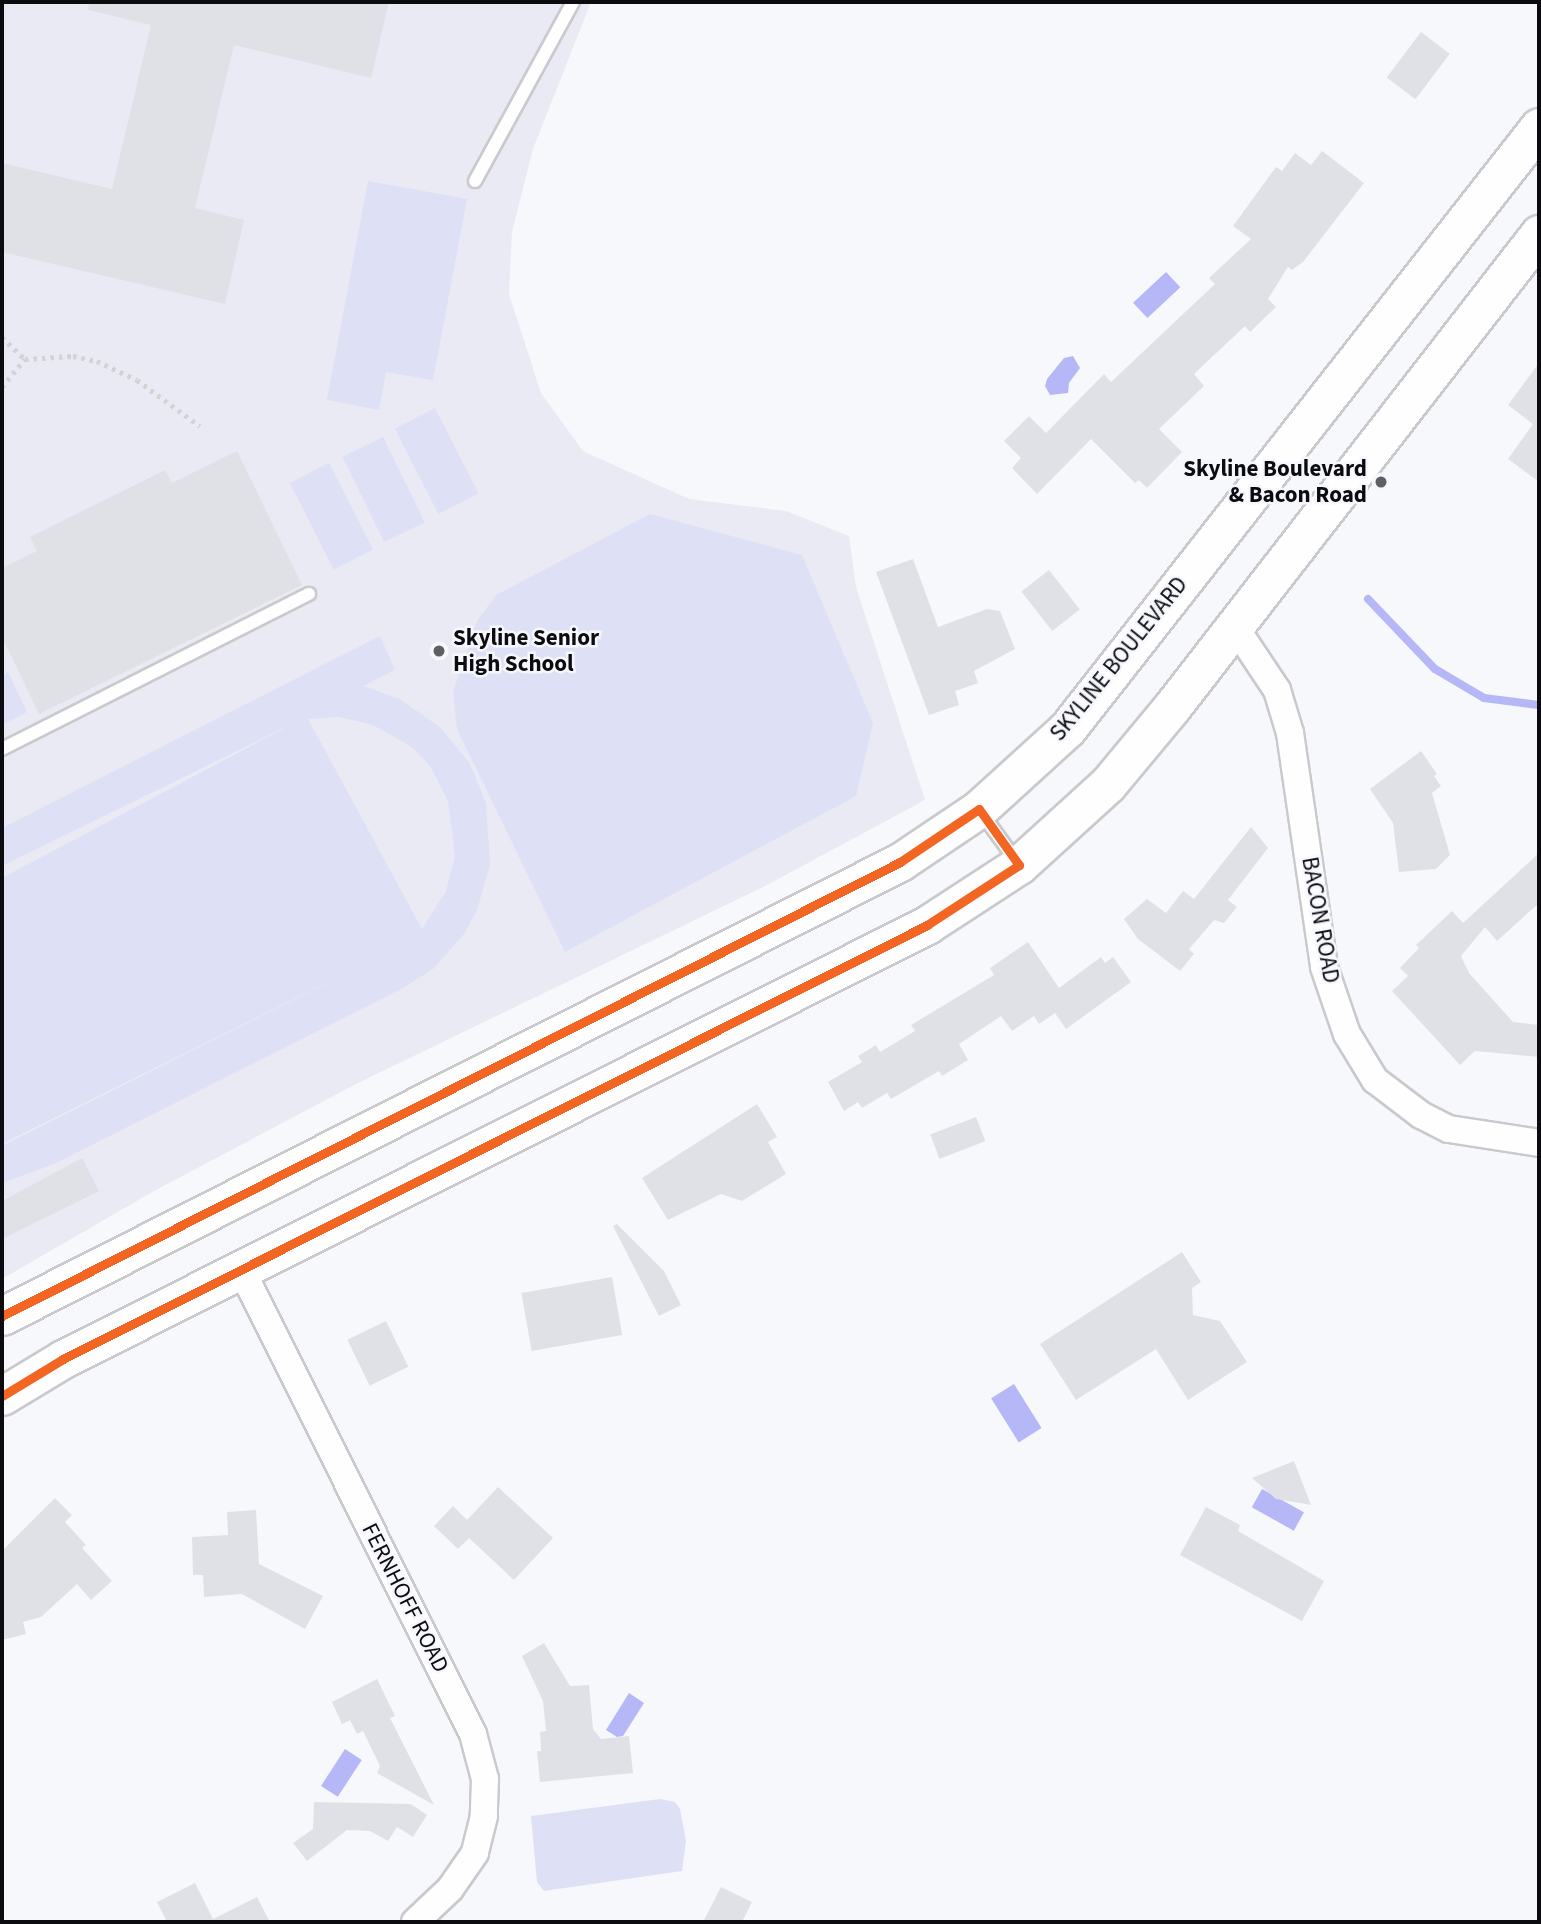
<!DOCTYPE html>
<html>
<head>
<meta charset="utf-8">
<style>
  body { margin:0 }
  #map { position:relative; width:1541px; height:1924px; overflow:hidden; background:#f7f8fc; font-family:"Source Sans 3",sans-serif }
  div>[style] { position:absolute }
  .built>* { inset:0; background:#e9eaf4 }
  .green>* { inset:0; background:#dee0f6; transform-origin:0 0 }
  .water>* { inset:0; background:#b5b7f7; transform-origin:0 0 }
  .stream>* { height:8px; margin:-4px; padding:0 4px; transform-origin:4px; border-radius:4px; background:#b5b7f7 }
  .building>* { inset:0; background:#e0e1e6; transform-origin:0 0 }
  .path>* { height:4.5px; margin-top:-2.25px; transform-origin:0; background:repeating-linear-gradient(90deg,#d2d3d4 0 3.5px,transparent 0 8.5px) }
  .roads { filter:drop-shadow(2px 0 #c9c9ce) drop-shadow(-2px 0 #c9c9ce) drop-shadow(0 2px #c9c9ce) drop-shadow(0 -2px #c9c9ce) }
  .service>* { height:12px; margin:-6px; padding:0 6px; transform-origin:6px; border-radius:6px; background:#fefeff }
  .minor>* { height:26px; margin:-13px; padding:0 13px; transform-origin:13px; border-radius:13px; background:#fefeff }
  .secondary>* { height:37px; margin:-18.5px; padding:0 18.5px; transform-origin:18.5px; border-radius:18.5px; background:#fefeff }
  .bus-1>* { height:9px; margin:-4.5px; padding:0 4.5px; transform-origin:4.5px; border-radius:4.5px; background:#f26522 }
  .dots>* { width:19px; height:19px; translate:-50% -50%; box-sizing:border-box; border:4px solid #f6f7fd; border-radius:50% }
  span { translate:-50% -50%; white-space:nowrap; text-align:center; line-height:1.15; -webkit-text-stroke:5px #f6f7fd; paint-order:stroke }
  .poi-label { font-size:23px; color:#0b0b10; font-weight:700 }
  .right { translate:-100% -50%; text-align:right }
  .left { translate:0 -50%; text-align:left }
  .street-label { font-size:23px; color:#0b0b10 }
  .frame { position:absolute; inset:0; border:4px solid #0b0b10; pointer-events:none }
</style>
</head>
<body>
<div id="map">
  <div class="built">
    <div style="clip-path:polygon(2px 2px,591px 2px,533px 149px,512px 232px,509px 294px,541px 393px,583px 451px,689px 499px,786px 511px,849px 536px,856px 587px,925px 800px,767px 885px,356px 1084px,154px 1191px,2px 1279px)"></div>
  </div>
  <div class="green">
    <div style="clip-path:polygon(368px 181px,467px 199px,433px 380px,386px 372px,379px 410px,327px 400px)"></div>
    <div style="left:435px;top:408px;width:96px;height:45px;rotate:63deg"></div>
    <div style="left:383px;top:437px;width:95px;height:45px;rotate:64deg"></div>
    <div style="left:329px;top:463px;width:97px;height:44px;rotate:63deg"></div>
    <div style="clip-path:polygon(650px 514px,802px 555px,873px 723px,856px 796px,565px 952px,457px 729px,453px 692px,477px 621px,496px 595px)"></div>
    <div style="clip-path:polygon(evenodd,380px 636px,395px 670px,363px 686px,400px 699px,441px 728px,470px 764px,486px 803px,490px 865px,477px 910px,464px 934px,433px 969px,403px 988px,54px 1164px,2px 1183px,2px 1146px,404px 945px,3px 1143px,2px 878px,298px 721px,2px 866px,2px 828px,380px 636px,339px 717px,373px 725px,412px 747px,430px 766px,448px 801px,455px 856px,446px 891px,422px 929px,308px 719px,339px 717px)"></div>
    <div style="clip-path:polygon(8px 672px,27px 712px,2px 725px,2px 676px)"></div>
    <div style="clip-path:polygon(660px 1799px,675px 1802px,680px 1809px,686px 1841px,682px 1871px,544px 1891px,537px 1882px,531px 1816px)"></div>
  </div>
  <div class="water">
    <div style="left:1166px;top:272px;width:21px;height:45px;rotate:47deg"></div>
    <div style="clip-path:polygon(1073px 356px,1080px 368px,1069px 383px,1068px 393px,1050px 395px,1045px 386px,1047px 379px,1064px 358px)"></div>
    <div style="left:1014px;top:1384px;width:52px;height:27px;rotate:58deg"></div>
    <div style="left:1262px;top:1489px;width:48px;height:21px;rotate:29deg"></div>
    <div style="clip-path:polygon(629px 1693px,644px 1703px,623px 1736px,617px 1737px,606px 1730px)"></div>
    <div style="left:345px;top:1749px;width:20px;height:44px;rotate:33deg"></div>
  </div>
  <div class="stream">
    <div style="left:1368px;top:599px;width:97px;rotate:46.3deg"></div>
    <div style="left:1435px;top:669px;width:57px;rotate:30.6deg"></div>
    <div style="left:1484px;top:698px;width:55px;rotate:7.3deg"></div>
  </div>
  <div class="building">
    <div style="clip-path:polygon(89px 2px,389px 2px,371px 78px,234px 45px,195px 208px,244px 220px,225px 304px,2px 252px,2px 163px,112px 189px,151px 25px,88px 10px)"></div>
    <div style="left:1421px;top:32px;width:36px;height:57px;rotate:37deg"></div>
    <div style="clip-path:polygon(1322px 151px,1364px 183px,1303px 262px,1292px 270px,1288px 267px,1268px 299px,1276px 307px,1250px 332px,1245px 326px,1194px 374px,1204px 386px,1159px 429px,1182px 452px,1147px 488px,1139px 480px,1135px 483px,1091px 439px,1037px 494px,1012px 468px,1021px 458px,1004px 441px,1029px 416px,1046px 433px,1104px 374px,1111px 382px,1215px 284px,1209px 278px,1251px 239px,1233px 226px,1276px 167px,1282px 171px,1295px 153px,1311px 165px)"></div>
    <div style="clip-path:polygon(1539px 363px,1539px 482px,1508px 459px,1533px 424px,1508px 405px)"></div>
    <div style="clip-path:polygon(237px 451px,302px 585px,39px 714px,2px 637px,2px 568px,37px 551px,30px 537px,165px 470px,172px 483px)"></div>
    <div style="clip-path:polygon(913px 559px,938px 627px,987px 609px,1000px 611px,1015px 649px,974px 671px,978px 683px,955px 691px,959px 705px,929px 715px,876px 572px)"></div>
    <div style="left:1049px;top:570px;width:50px;height:35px;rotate:52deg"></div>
    <div style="clip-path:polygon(1421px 751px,1437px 774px,1434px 776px,1441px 786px,1432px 793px,1450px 855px,1436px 869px,1399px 872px,1393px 823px,1370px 789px)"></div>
    <div style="clip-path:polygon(1251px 827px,1268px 848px,1228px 900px,1237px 907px,1224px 923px,1214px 920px,1189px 949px,1194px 954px,1180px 971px,1138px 939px,1124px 919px,1147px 899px,1166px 913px,1183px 891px,1194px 899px)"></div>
    <div style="clip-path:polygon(1539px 853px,1539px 903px,1497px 941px,1485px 927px,1461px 956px,1469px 973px,1513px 1022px,1539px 1025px,1539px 1057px,1475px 1051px,1460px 1065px,1392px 991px,1408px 976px,1400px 968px,1419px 948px,1416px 945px,1452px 911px,1463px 923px)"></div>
    <div style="clip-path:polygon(1028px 942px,1059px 988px,1101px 957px,1105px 963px,1113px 957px,1131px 982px,1066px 1029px,1055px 1013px,1039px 1024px,1034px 1016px,1012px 1031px,1001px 1016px,959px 1044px,968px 1060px,942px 1076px,939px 1071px,891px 1099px,887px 1093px,862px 1108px,858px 1102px,844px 1111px,828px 1082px,862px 1062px,858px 1056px,876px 1045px,880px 1052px,915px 1031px,911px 1025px,994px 975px,990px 968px)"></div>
    <div style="clip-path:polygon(757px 1104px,777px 1137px,768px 1142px,786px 1174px,742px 1201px,721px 1194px,668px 1220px,642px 1178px)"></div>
    <div style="left:976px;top:1117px;width:26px;height:49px;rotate:69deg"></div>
    <div style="clip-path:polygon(82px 1158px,99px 1191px,2px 1239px,2px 1201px)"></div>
    <div style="clip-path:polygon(617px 1224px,664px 1271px,681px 1305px,659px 1316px,613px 1226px)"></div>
    <div style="clip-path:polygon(1182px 1252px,1201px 1282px,1192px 1288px,1193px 1315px,1220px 1321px,1247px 1362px,1188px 1400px,1156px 1349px,1076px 1400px,1040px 1344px)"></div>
    <div style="left:612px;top:1277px;width:59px;height:92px;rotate:80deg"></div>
    <div style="left:386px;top:1321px;width:51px;height:43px;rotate:64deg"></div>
    <div style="clip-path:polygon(1294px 1461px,1311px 1505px,1276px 1499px,1252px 1478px)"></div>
    <div style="clip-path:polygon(498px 1487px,553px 1538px,514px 1580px,469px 1538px,458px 1549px,434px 1526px,453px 1506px,467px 1520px)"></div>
    <div style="clip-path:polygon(55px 1498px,72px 1515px,65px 1522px,86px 1545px,82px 1548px,112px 1581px,91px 1600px,77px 1584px,41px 1617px,23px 1622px,26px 1634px,2px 1640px,2px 1551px)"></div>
    <div style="clip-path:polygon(1206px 1507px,1240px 1525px,1238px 1531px,1324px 1581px,1302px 1621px,1180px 1555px)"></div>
    <div style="clip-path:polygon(256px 1510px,259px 1564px,323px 1596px,305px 1629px,242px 1594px,204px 1597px,203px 1575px,193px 1575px,192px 1537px,228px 1535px,227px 1512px)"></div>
    <div style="clip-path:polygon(544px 1643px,570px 1686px,589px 1685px,593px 1729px,601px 1739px,629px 1736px,633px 1773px,540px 1782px,537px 1751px,541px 1751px,540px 1732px,546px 1731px,543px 1701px,522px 1656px)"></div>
    <div style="clip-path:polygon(377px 1679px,395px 1716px,390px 1718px,434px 1805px,377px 1773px,380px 1766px,363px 1731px,357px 1734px,350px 1720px,342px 1724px,332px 1702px)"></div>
    <div style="clip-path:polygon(314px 1802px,411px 1804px,427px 1815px,413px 1837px,397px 1827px,388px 1841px,370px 1831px,347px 1830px,307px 1861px,293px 1843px,313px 1829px)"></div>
    <div style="clip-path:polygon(195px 1883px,213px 1919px,257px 1897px,270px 1922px,167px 1922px,157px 1902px)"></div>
    <div style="clip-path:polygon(721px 1887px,752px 1902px,742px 1922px,703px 1922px)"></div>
  </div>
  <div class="path">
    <div style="left:2px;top:337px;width:32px;rotate:44deg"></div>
    <div style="left:2px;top:387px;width:36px;rotate:-51deg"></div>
    <div style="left:25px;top:359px;width:48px;rotate:-3.6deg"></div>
    <div style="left:73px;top:356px;width:25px;rotate:12deg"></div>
    <div style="left:97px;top:361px;width:44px;rotate:25.4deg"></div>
    <div style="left:137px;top:380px;width:78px;rotate:36.1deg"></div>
  </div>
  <div class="roads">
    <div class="service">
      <div style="left:475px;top:181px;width:204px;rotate:-61.3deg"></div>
      <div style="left:2px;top:749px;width:344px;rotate:-26.8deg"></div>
      <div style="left:980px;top:811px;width:63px;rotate:54deg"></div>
    </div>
    <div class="minor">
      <div style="left:1235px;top:627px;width:76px;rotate:56.3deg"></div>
      <div style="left:1277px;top:690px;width:45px;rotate:73.2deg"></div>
      <div style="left:1290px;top:733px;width:236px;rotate:81.7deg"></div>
      <div style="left:1324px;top:967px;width:71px;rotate:71.1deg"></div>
      <div style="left:1347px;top:1034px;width:54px;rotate:58.7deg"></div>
      <div style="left:1375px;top:1080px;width:58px;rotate:37.3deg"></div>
      <div style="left:1421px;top:1115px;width:31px;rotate:27deg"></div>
      <div style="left:1449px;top:1129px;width:91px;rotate:8.8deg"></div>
      <div style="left:242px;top:1271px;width:517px;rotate:63.48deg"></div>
      <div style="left:473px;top:1734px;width:47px;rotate:75.1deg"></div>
      <div style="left:485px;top:1779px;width:37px;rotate:92deg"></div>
      <div style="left:484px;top:1816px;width:38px;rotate:104deg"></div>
      <div style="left:475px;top:1853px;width:44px;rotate:124.8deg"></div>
      <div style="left:450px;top:1889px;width:48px;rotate:136.7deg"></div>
    </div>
    <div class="secondary">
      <div style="left:2px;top:1316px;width:1006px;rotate:-26.82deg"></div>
      <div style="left:900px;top:862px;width:95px;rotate:-33.9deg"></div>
      <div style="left:979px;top:809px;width:119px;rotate:-42.3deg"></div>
      <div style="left:1067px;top:729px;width:765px;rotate:-51.9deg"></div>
      <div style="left:2px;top:1396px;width:71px;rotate:-31.2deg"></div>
      <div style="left:63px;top:1359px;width:967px;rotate:-26.67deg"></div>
      <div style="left:927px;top:925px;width:110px;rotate:-33.1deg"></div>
      <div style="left:1019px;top:865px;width:120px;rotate:-42.3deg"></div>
      <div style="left:1108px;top:784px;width:100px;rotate:-50.3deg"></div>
      <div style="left:1172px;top:707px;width:599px;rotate:-52.19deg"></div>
    </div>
  </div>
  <div class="bus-1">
    <div style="left:2px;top:1316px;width:1006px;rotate:-26.82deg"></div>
    <div style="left:900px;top:862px;width:95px;rotate:-33.9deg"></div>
    <div style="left:979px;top:809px;width:69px;rotate:54.5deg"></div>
    <div style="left:1019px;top:865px;width:110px;rotate:146.9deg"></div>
    <div style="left:927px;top:925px;width:967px;rotate:153.33deg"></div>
    <div style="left:63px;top:1359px;width:71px;rotate:148.8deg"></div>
  </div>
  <div class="dots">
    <div style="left:1381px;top:482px;background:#5e5e63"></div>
    <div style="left:439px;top:651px;background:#5e5e63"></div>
  </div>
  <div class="poi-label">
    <span class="right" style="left:1367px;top:482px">Skyline Boulevard<br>&amp; Bacon Road</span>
    <span class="left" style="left:453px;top:651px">Skyline Senior<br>High School</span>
  </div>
  <div class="street-label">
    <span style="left:1119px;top:659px;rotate:-51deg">SKYLINE BOULEVARD</span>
    <span style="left:1320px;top:920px;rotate:80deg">BACON ROAD</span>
    <span style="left:405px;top:1598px;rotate:63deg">FERNHOFF ROAD</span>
  </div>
  <div class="frame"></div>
</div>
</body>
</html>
